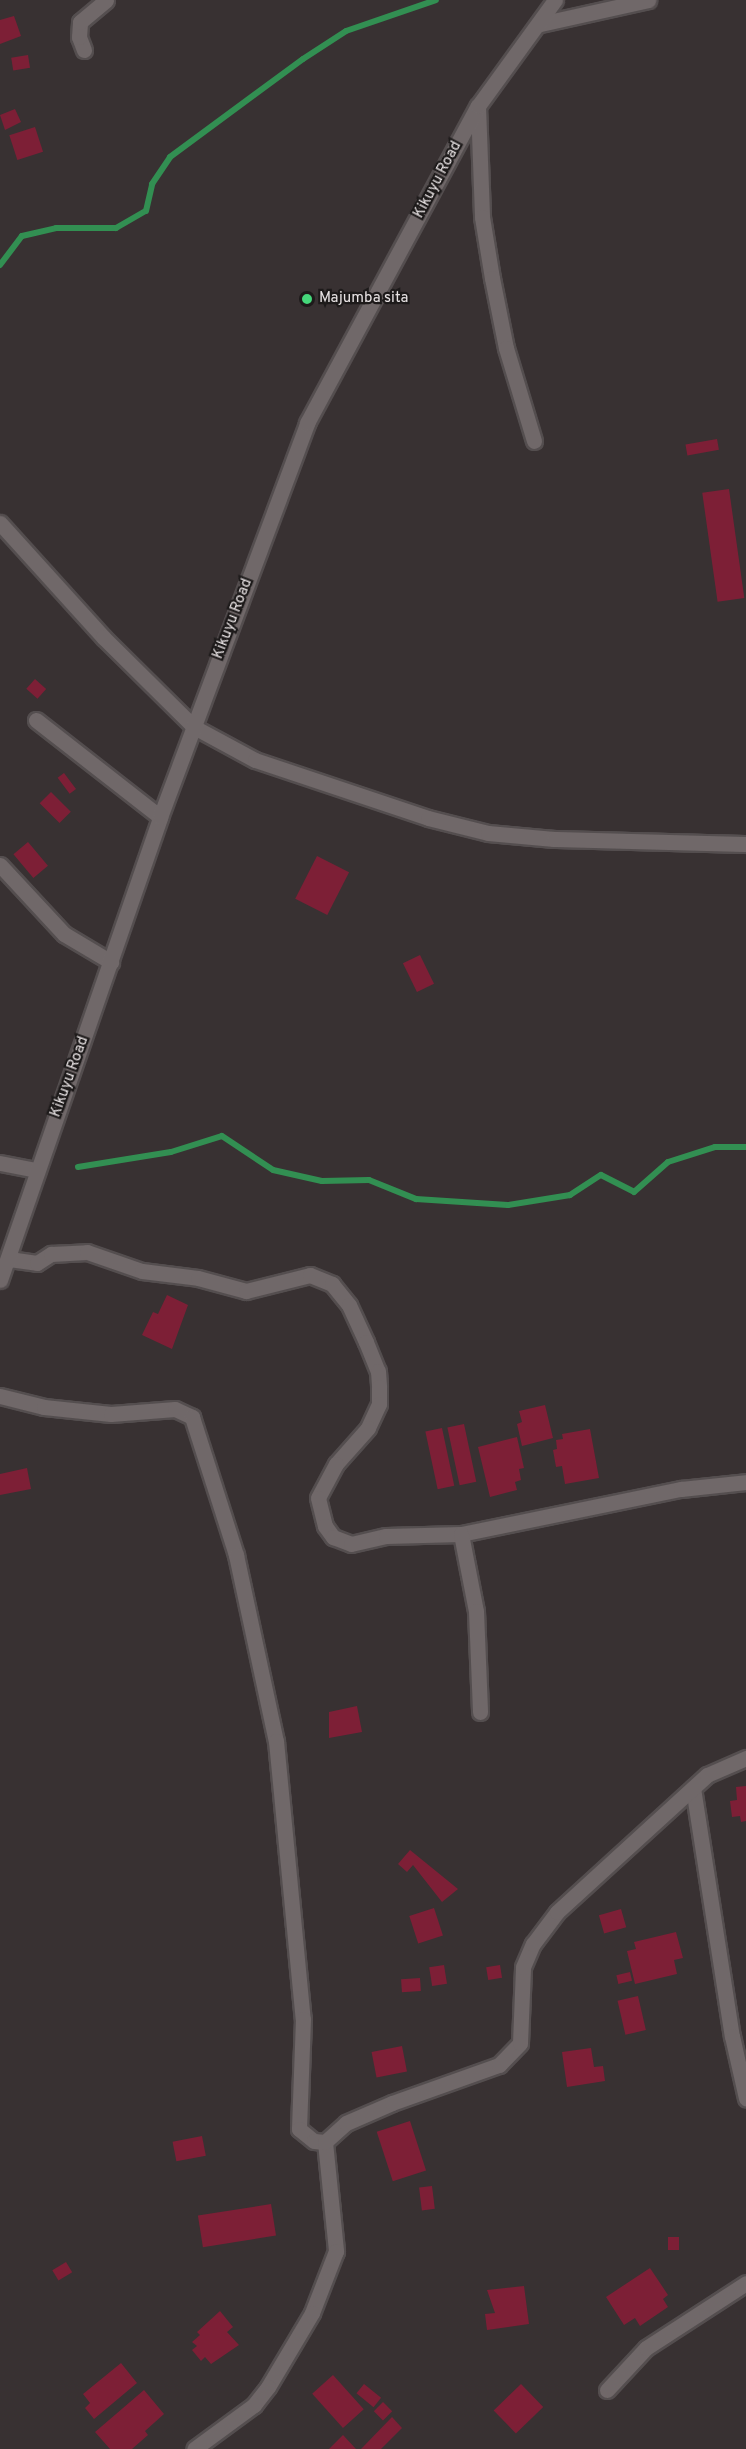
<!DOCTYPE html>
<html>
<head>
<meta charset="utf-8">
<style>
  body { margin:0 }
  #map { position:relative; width:746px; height:2449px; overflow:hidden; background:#383132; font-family:Overpass,sans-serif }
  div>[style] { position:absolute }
  .stream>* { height:6px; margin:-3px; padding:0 3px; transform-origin:3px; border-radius:3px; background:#328f52 }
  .building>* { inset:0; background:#7d1f36; transform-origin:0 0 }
  .roads { filter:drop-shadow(2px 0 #544e4f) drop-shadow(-2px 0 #544e4f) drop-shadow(0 2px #544e4f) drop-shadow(0 -2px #544e4f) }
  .minor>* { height:15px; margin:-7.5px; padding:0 7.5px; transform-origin:7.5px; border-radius:7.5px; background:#706869 }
  .secondary>* { height:15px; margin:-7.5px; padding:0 7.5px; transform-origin:7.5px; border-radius:7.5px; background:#706869 }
  .dots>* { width:16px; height:16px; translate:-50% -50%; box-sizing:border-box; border:3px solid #1d1a1a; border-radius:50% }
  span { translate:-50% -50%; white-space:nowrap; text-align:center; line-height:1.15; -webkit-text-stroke:4.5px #1d1a1a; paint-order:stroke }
  .street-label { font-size:15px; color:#e9e4e5 }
  .poi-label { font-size:15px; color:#e9e4e5 }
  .left { translate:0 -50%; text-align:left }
</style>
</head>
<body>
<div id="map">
  <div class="stream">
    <div style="left:0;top:265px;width:36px;rotate:-53deg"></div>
    <div style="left:22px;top:236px;width:35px;rotate:-13deg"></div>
    <div style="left:56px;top:228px;width:60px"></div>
    <div style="left:116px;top:228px;width:34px;rotate:-30deg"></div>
    <div style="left:146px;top:211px;width:28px;rotate:-77deg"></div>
    <div style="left:152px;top:184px;width:32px;rotate:-56deg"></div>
    <div style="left:170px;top:157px;width:165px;rotate:-36.4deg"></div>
    <div style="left:303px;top:59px;width:51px;rotate:-33.1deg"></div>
    <div style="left:346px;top:31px;width:95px;rotate:-19deg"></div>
    <div style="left:78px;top:1167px;width:94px;rotate:-9.2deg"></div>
    <div style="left:171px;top:1152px;width:53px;rotate:-17.4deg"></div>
    <div style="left:222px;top:1136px;width:61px;rotate:33.7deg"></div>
    <div style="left:273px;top:1170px;width:50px;rotate:12.7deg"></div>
    <div style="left:322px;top:1181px;width:47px;rotate:-1.2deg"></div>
    <div style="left:369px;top:1180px;width:51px;rotate:22deg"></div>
    <div style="left:416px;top:1199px;width:92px;rotate:3.7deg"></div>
    <div style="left:508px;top:1205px;width:63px;rotate:-9.2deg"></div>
    <div style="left:570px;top:1195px;width:37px;rotate:-33deg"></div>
    <div style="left:601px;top:1175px;width:37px;rotate:27deg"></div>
    <div style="left:634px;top:1192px;width:45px;rotate:-41.4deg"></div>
    <div style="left:668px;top:1162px;width:49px;rotate:-17.7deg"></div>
    <div style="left:715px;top:1147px;width:31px"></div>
  </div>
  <div class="building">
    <div style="clip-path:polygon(14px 16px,21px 36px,0 44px,0 20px)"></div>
    <div style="left:28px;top:55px;width:13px;height:17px;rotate:81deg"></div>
    <div style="clip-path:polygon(15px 109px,21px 122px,5px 130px,0 115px)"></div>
    <div style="left:35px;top:127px;width:26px;height:27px;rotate:72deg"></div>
    <div style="left:717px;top:439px;width:11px;height:32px;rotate:80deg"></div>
    <div style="left:729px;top:489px;width:110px;height:27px;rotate:82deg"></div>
    <div style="left:35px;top:679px;width:15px;height:13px;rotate:42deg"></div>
    <div style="left:64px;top:773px;width:20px;height:8px;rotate:53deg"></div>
    <div style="left:51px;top:792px;width:28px;height:16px;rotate:45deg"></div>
    <div style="left:28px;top:842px;width:31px;height:19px;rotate:50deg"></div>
    <div style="left:317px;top:856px;width:36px;height:48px;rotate:27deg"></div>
    <div style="left:420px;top:955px;width:32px;height:19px;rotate:64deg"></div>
    <div style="clip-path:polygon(167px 1295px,188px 1305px,172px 1349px,142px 1335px,153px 1312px,158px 1314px)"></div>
    <div style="clip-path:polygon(545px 1405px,553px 1438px,522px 1446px,517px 1424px,522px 1422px,519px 1411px)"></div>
    <div style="left:464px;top:1424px;width:59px;height:17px;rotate:78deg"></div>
    <div style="left:442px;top:1428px;width:59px;height:17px;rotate:78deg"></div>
    <div style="clip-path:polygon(590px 1429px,599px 1478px,565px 1484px,562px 1466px,556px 1467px,553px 1450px,557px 1449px,556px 1440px,563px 1439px,562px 1434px)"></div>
    <div style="clip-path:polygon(517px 1437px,524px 1468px,519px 1469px,521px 1480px,515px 1482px,517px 1490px,490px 1497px,478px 1447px)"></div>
    <div style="clip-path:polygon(27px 1468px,31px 1489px,0 1495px,0 1474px)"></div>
    <div style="clip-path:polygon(357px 1706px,362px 1732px,329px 1738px,329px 1712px)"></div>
    <div style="clip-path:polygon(746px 1786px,746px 1821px,741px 1822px,740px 1816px,732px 1817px,730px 1801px,737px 1800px,736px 1787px)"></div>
    <div style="clip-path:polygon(410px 1850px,458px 1889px,442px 1902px,413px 1865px,407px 1872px,398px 1864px)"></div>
    <div style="left:434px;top:1908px;width:29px;height:26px;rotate:72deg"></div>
    <div style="left:621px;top:1909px;width:19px;height:23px;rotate:74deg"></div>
    <div style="clip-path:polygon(676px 1932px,683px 1958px,674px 1960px,677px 1974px,635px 1984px,627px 1951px,636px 1949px,634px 1942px)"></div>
    <div style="left:444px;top:1965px;width:19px;height:15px;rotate:81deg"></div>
    <div style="left:500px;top:1965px;width:13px;height:14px;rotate:81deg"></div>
    <div style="left:630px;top:1972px;width:9px;height:14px;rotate:77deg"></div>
    <div style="left:420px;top:1978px;width:13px;height:19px;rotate:86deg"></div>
    <div style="left:638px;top:1996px;width:35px;height:21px;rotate:77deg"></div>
    <div style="left:402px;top:2046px;width:26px;height:31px;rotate:79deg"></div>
    <div style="clip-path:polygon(591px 2048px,594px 2067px,603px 2066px,605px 2081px,567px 2087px,562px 2052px)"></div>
    <div style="left:410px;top:2121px;width:52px;height:35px;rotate:72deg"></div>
    <div style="left:202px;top:2136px;width:20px;height:30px;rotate:79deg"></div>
    <div style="left:432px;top:2186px;width:23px;height:13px;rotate:83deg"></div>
    <div style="left:271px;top:2204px;width:32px;height:74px;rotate:81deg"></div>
    <div style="left:668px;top:2237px;width:11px;height:13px"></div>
    <div style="left:66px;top:2262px;width:12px;height:16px;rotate:59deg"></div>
    <div style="clip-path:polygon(650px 2268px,668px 2295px,663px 2299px,668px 2307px,640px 2326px,635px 2318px,624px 2325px,606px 2297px)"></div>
    <div style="clip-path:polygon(524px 2286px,529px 2324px,487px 2330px,485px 2314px,495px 2313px,487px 2290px)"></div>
    <div style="clip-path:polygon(220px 2311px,233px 2327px,227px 2332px,239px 2345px,211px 2364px,205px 2357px,201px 2361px,192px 2350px,197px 2346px,192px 2342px,200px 2335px,197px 2332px)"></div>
    <div style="clip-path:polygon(121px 2363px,137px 2383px,94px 2419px,85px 2408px,90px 2403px,83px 2394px)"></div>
    <div style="left:333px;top:2375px;width:46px;height:28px;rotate:48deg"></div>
    <div style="left:364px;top:2384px;width:22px;height:12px;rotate:39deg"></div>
    <div style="left:521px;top:2384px;width:32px;height:38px;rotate:46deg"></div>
    <div style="clip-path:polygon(144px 2390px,164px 2414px,145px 2431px,148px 2435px,132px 2449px,110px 2449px,95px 2432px)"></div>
    <div style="left:383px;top:2402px;width:13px;height:13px;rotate:45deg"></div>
    <div style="clip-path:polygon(392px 2417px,402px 2428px,381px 2449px,361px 2449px)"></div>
    <div style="clip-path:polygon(343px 2435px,356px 2449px,329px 2449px)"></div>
  </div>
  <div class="roads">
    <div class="minor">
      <div style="left:540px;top:24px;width:111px;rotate:-12.5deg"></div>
      <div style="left:84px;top:50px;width:14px;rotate:-111deg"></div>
      <div style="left:79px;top:37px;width:15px;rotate:-86deg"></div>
      <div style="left:80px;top:22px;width:34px;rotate:-40deg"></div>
      <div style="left:478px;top:106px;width:111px;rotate:87.9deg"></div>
      <div style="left:482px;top:217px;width:62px;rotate:80.7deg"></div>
      <div style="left:492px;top:278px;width:71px;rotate:78.7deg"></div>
      <div style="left:506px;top:348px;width:97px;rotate:73.2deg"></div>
      <div style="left:0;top:523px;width:154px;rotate:47.9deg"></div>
      <div style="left:103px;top:637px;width:128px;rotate:44.7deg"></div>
      <div style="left:194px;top:727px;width:69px;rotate:28.4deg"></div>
      <div style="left:255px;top:760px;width:182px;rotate:18.5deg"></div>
      <div style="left:428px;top:818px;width:62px;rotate:14deg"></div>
      <div style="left:488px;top:833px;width:66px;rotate:5.2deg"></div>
      <div style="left:554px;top:839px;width:192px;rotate:1.5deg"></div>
      <div style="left:36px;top:720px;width:157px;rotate:38deg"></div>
      <div style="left:0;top:865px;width:94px;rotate:47.2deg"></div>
      <div style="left:64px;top:934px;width:55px;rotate:30.8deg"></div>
      <div style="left:0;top:1163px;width:38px;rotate:11deg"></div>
      <div style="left:9px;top:1259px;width:28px;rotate:8deg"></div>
      <div style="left:37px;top:1263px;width:17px;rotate:-33deg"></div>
      <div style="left:51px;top:1254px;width:36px;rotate:-3deg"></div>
      <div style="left:87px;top:1252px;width:58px;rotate:19.1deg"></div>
      <div style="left:142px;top:1271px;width:56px;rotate:7.1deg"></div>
      <div style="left:198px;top:1278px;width:50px;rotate:15.2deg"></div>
      <div style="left:246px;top:1291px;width:66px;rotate:-14deg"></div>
      <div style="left:310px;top:1275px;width:24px;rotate:22deg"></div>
      <div style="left:332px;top:1284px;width:27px;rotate:51deg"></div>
      <div style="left:349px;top:1305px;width:41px;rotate:65.3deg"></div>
      <div style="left:366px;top:1342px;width:31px;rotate:68deg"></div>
      <div style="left:378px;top:1371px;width:16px;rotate:86deg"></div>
      <div style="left:379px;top:1387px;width:17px;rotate:90deg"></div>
      <div style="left:379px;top:1404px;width:26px;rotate:115deg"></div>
      <div style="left:368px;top:1428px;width:48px;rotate:131.6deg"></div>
      <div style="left:336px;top:1464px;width:38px;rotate:118deg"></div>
      <div style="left:318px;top:1498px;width:29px;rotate:76deg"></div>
      <div style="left:325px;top:1526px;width:14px;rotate:54deg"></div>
      <div style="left:333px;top:1537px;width:19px;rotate:21deg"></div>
      <div style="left:351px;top:1544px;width:36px;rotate:-13deg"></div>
      <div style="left:386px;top:1536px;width:75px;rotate:-1.5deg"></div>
      <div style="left:461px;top:1534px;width:225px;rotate:-11.6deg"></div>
      <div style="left:681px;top:1489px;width:65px;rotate:-6.1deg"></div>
      <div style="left:0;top:1396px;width:45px;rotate:14deg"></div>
      <div style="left:44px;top:1407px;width:67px;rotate:6deg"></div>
      <div style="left:111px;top:1414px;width:64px;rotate:-4.5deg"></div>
      <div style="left:175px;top:1409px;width:19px;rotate:25deg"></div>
      <div style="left:192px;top:1417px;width:145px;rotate:72.3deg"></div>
      <div style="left:236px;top:1555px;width:190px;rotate:77.9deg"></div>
      <div style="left:276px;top:1741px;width:279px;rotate:84.5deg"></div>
      <div style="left:303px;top:2019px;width:110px;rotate:92.1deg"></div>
      <div style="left:299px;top:2129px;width:19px;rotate:39deg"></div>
      <div style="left:314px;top:2141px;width:11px;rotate:5deg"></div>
      <div style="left:325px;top:2142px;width:110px;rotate:84.2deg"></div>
      <div style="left:336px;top:2251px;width:66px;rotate:111.2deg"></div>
      <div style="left:312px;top:2313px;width:86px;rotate:120.7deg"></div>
      <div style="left:268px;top:2387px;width:23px;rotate:128deg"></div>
      <div style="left:254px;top:2405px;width:74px;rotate:143.7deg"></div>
      <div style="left:461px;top:1534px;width:78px;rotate:79deg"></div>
      <div style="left:476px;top:1611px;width:101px;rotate:87.7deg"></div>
      <div style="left:693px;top:1788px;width:251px;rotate:81.1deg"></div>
      <div style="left:732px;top:2036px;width:64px;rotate:77.3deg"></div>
      <div style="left:325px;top:2142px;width:28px;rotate:-42deg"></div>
      <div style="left:346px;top:2123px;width:50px;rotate:-23.5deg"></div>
      <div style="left:392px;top:2103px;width:114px;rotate:-19.6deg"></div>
      <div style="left:499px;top:2065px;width:30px;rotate:-46deg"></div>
      <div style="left:520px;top:2043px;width:76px;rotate:-87.7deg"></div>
      <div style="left:523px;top:1967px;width:25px;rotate:-67deg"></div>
      <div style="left:533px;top:1944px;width:40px;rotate:-53deg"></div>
      <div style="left:557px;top:1912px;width:203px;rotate:-42.4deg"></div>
      <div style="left:707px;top:1775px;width:43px;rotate:-23.6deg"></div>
      <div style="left:607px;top:2390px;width:57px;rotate:-47.1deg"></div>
      <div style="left:646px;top:2348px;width:119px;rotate:-33deg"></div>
    </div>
    <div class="secondary">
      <div style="left:0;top:1280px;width:490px;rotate:-70.9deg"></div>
      <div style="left:160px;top:817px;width:421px;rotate:-69.5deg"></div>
      <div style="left:307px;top:423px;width:360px;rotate:-61.7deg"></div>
      <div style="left:478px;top:106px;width:131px;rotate:-54deg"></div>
    </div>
  </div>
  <div class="dots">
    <div style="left:307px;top:299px;background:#45d77a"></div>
  </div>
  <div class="street-label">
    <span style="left:438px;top:180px;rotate:-62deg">Kikuyu Road</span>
    <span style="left:233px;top:619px;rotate:-69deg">Kikuyu Road</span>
    <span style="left:70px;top:1077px;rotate:-70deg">Kikuyu Road</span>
  </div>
  <div class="poi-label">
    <span class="left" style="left:319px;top:299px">Majumba sita</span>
  </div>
</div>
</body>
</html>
